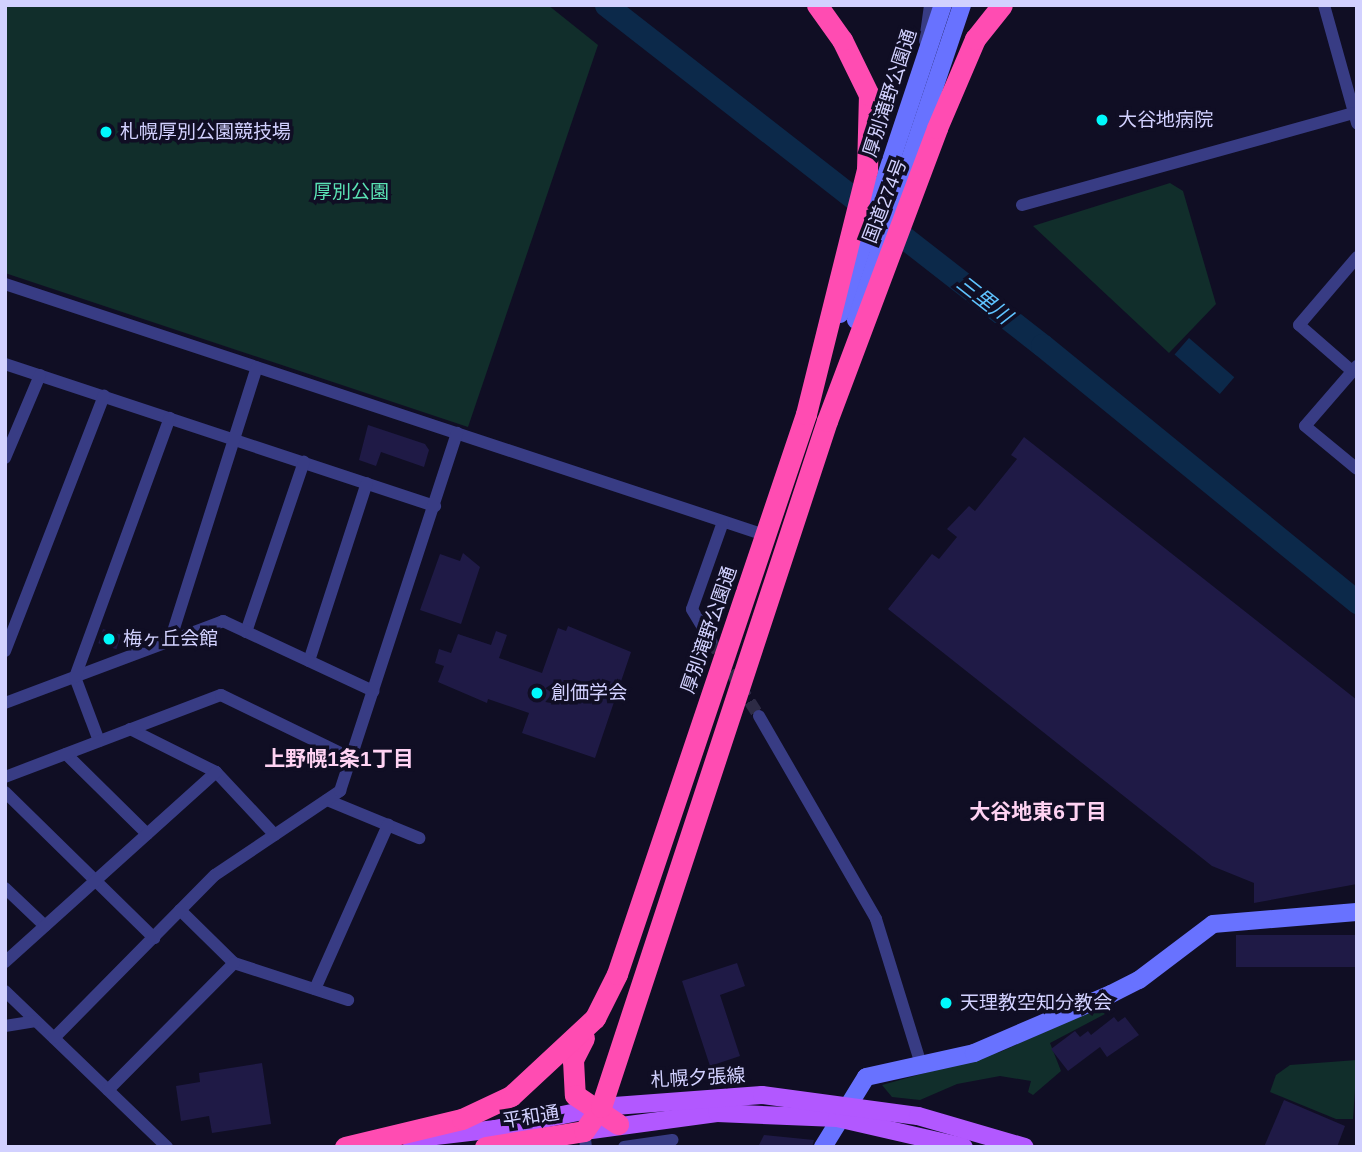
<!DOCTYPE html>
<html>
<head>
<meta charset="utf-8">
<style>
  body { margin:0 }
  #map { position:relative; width:1362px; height:1152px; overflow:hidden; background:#100e24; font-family:Helvetica,"Noto Sans JP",sans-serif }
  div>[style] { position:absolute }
  .green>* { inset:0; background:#112e2b }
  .water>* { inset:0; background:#0c294a; transform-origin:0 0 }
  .river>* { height:23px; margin:-11.5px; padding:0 11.5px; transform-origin:11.5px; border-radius:11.5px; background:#0c294a }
  .building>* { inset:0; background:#1f1a46; transform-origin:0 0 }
  .street-tunnel>* { height:12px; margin-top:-6px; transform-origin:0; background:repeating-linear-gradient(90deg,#2d2b45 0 12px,transparent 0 18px) }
  .street>* { height:12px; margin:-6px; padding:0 6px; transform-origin:6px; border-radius:6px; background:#383c84 }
  .secondary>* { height:18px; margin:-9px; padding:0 9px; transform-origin:9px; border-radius:9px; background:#6872ff }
  .primary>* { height:18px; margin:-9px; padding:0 9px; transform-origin:9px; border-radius:9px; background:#b258ff }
  .highway>* { height:21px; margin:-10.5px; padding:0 10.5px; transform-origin:10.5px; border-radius:10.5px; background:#ff4cb2 }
  .dots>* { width:19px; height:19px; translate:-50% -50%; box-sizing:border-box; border:4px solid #100e24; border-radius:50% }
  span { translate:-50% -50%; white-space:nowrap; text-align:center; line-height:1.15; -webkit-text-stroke:7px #100e24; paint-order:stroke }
  .street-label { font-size:19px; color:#d2d1ff }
  .poi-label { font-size:19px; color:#d2d1ff }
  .left { translate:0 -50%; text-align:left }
  .park-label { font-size:19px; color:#5ae2b4 }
  .water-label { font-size:21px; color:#5fc3ff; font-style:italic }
  .neighbourhood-label { font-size:21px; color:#ffd3f3; font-weight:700 }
  .frame { position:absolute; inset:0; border:7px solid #d2d1ff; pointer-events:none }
</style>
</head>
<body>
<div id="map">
  <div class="green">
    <div style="clip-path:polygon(5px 5px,548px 5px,598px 45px,468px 427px,5px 273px)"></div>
    <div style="clip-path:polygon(1170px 183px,1183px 191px,1216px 304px,1169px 353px,1033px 226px)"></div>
    <div style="clip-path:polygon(1098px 1008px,1105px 1014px,1050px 1043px,1061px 1071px,1033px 1095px,1028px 1092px,1031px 1081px,1000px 1076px,957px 1084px,920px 1100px,892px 1097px,882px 1085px,1000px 1052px)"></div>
    <div style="clip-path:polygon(1357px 1060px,1353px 1119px,1336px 1119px,1270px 1092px,1276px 1075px,1290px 1065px)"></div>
  </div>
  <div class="water">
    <div style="left:1189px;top:338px;width:60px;height:22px;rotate:41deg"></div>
  </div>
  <div class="river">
    <div style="left:606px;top:5px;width:553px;rotate:37.95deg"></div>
    <div style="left:1042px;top:345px;width:407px;rotate:39.2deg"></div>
  </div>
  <div class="building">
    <div style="clip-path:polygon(368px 425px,425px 444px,429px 450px,424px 467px,381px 452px,376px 466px,359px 460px)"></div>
    <div style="clip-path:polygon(1024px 437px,1357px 700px,1357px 884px,1254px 903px,1254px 883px,1212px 866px,888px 609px,932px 554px,939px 559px,957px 537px,947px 529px,969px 506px,975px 511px,1017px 459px,1011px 455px)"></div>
    <div style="clip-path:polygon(463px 553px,480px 567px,461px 624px,420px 610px,440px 554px,460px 561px)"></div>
    <div style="clip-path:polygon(568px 626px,631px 652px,595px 758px,522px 733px,529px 713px,488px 699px,487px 703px,438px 682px,444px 666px,435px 663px,439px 649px,451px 653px,458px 634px,491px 645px,496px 631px,507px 635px,499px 658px,542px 673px,558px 628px,566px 631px)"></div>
    <div style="left:103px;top:629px;width:19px;height:15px;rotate:18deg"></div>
    <div style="left:1357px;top:935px;width:32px;height:121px;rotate:90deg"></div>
    <div style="clip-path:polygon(737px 963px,745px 986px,720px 995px,740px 1056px,710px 1066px,682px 981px)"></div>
    <div style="clip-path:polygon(1114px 1017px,1118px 1022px,1125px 1017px,1139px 1035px,1107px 1057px,1100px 1047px,1068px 1071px,1051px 1049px,1075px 1031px,1080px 1037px,1088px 1031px,1091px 1035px)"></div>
    <div style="clip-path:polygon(262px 1063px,271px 1124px,212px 1133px,209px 1116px,181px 1121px,176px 1086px,200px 1082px,199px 1073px)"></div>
    <div style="clip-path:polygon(1284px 1100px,1345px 1126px,1337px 1147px,1264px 1147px)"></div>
    <div style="clip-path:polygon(764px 1135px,814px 1140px,812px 1147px,758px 1147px)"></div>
  </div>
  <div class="street-tunnel">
    <div style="left:711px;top:641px;width:89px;rotate:57.4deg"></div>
  </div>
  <div class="street">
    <div style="left:1324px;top:5px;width:123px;rotate:74.4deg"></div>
    <div style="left:925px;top:41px;width:36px;rotate:-82deg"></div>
    <div style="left:1022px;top:205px;width:344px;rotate:-15.5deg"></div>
    <div style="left:5px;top:284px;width:800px;rotate:18.28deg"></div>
    <div style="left:5px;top:364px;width:453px;rotate:18.3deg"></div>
    <div style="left:1357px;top:366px;width:79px;rotate:130.9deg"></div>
    <div style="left:1305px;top:426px;width:67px;rotate:39.6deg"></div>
    <div style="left:1352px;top:371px;width:70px;rotate:-139deg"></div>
    <div style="left:1299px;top:325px;width:89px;rotate:-49.5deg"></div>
    <div style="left:5px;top:458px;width:90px;rotate:-67.1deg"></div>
    <div style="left:246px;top:632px;width:180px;rotate:-71.2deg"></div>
    <div style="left:170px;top:641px;width:287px;rotate:-72.4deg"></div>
    <div style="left:711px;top:641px;width:37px;rotate:-121deg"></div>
    <div style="left:692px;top:609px;width:92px;rotate:-70.4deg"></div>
    <div style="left:5px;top:651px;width:274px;rotate:-68.8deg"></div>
    <div style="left:309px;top:661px;width:187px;rotate:-72deg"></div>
    <div style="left:5px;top:703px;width:233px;rotate:-20.6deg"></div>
    <div style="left:223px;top:621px;width:166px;rotate:25deg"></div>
    <div style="left:759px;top:716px;width:234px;rotate:60deg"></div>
    <div style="left:876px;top:919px;width:152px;rotate:72.8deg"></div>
    <div style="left:130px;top:729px;width:96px;rotate:26.6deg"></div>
    <div style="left:216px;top:772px;width:86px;rotate:46.9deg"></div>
    <div style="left:99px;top:741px;width:68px;rotate:-110.6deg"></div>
    <div style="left:75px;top:677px;width:276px;rotate:-69.9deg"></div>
    <div style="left:66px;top:754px;width:114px;rotate:44.6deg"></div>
    <div style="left:5px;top:777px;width:231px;rotate:-20.8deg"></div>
    <div style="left:221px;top:695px;width:144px;rotate:25.9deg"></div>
    <div style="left:5px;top:792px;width:209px;rotate:44.4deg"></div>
    <div style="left:327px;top:800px;width:100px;rotate:22.4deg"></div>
    <div style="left:5px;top:888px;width:55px;rotate:43.5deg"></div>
    <div style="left:180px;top:910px;width:76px;rotate:44.5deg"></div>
    <div style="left:234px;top:963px;width:120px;rotate:18deg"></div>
    <div style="left:5px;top:962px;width:284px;rotate:-42deg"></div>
    <div style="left:315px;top:989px;width:180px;rotate:-66deg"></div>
    <div style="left:5px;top:991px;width:225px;rotate:43.9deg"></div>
    <div style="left:5px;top:1026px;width:31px;rotate:-9deg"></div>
    <div style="left:54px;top:1038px;width:229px;rotate:-45.4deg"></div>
    <div style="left:215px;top:875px;width:151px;rotate:-33.9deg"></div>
    <div style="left:340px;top:791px;width:377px;rotate:-71.9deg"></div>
    <div style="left:108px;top:1090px;width:179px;rotate:-45.2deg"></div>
    <div style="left:584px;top:1131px;width:16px;rotate:83deg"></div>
    <div style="left:624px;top:1147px;width:49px;rotate:-8.3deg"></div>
  </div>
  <div class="secondary">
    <div style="left:840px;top:314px;width:326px;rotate:-71.6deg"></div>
    <div style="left:856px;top:320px;width:332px;rotate:-71.4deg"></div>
    <div style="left:823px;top:1147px;width:82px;rotate:-58.4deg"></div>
    <div style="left:866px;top:1077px;width:111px;rotate:-12.5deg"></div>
    <div style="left:974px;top:1053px;width:149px;rotate:-23.3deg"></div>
    <div style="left:1111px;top:994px;width:31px;rotate:-27deg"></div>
    <div style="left:1139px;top:980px;width:93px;rotate:-37.1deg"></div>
    <div style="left:1213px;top:924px;width:144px;rotate:-4.8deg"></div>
  </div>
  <div class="primary">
    <div style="left:584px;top:1131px;width:134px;rotate:-7.7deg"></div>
    <div style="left:717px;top:1113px;width:120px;rotate:2.4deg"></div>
    <div style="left:837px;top:1118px;width:130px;rotate:12.9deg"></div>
    <div style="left:410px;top:1139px;width:86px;rotate:-6.7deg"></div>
    <div style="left:495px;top:1129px;width:108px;rotate:-11.7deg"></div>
    <div style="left:601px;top:1107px;width:161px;rotate:-4.3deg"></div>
    <div style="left:762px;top:1095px;width:157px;rotate:7.7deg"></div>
    <div style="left:918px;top:1116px;width:111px;rotate:16.2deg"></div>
  </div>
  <div class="highway">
    <div style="left:584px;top:1038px;width:25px;rotate:117deg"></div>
    <div style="left:573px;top:1060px;width:35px;rotate:87deg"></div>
    <div style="left:575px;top:1095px;width:52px;rotate:34deg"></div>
    <div style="left:345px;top:1147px;width:120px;rotate:-13.5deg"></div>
    <div style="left:462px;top:1119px;width:54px;rotate:-25.1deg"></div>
    <div style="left:511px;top:1096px;width:115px;rotate:-42.9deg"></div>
    <div style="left:595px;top:1018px;width:49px;rotate:-63.4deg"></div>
    <div style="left:617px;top:974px;width:591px;rotate:-71.35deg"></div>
    <div style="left:806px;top:414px;width:252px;rotate:-76deg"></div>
    <div style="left:867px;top:170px;width:75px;rotate:-88.5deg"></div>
    <div style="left:869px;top:95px;width:61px;rotate:-116.1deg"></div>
    <div style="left:842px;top:40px;width:43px;rotate:-125.5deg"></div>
    <div style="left:485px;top:1147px;width:100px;rotate:-9.2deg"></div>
    <div style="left:584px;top:1131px;width:29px;rotate:-55deg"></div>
    <div style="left:601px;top:1107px;width:722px;rotate:-71.77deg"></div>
    <div style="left:827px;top:421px;width:313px;rotate:-69.4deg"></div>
    <div style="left:937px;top:128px;width:97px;rotate:-66.9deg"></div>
    <div style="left:975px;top:39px;width:43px;rotate:-51.5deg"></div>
  </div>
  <div class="dots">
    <div style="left:1102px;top:120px;background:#00f9fc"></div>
    <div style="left:106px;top:132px;background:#00f9fc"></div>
    <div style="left:109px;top:639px;background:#00f9fc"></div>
    <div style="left:537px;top:693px;background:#00f9fc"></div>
    <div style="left:946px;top:1003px;background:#00f9fc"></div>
  </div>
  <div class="street-label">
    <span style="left:890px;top:93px;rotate:-72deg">厚別滝野公園通</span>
    <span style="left:885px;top:201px;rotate:-69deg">国道274号</span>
    <span style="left:709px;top:630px;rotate:-71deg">厚別滝野公園通</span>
    <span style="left:698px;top:1078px;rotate:-3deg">札幌夕張線</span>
    <span style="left:531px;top:1117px;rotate:-9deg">平和通</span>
  </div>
  <div class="poi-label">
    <span class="left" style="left:1118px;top:120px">大谷地病院</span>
    <span class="left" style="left:120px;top:132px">札幌厚別公園競技場</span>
    <span class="left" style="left:123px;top:639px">梅ヶ丘会館</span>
    <span class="left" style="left:551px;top:693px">創価学会</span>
    <span class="left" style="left:960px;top:1003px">天理教空知分教会</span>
  </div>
  <div class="park-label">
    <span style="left:351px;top:192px">厚別公園</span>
  </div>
  <div class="water-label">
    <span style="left:984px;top:300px;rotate:38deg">三里川</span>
  </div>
  <div class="neighbourhood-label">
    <span style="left:339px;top:759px">上野幌1条1丁目</span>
    <span style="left:1038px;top:812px">大谷地東6丁目</span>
  </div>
  <div class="frame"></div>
</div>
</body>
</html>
